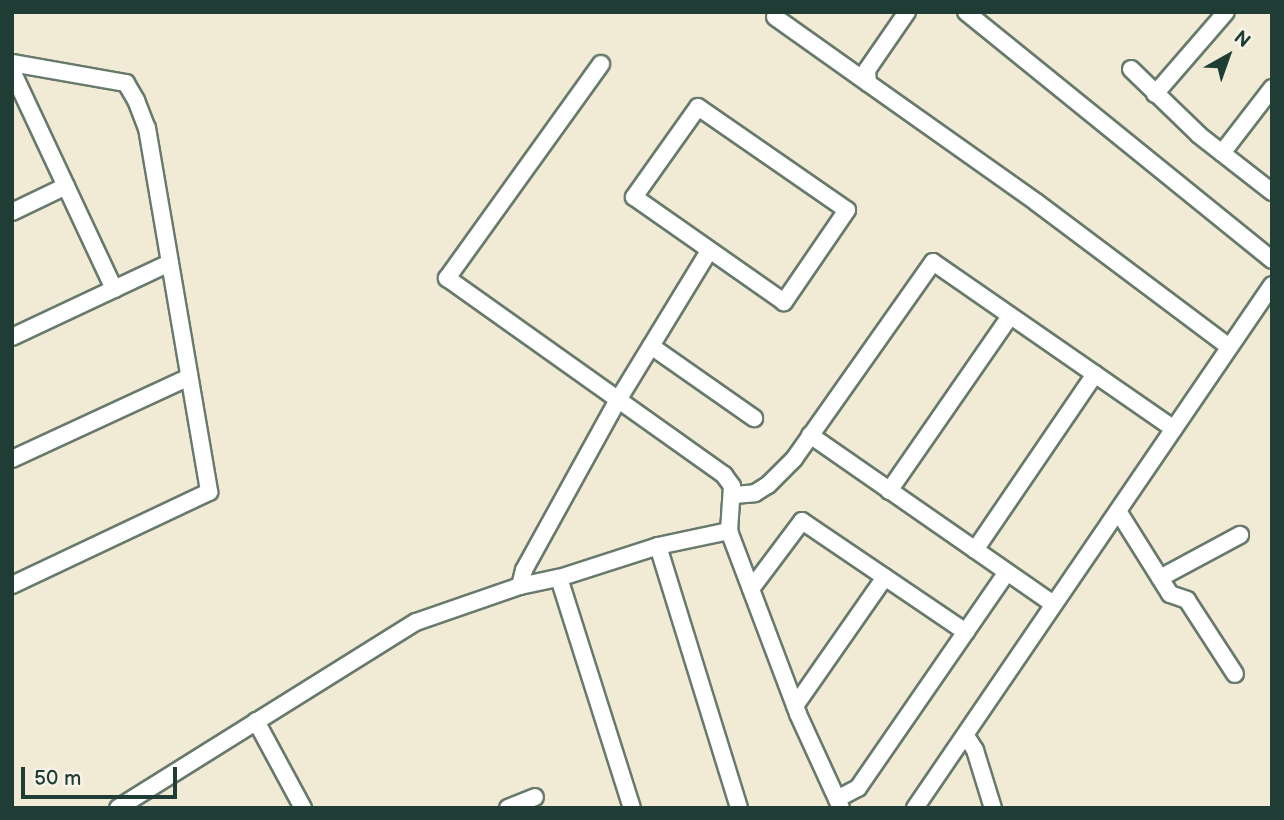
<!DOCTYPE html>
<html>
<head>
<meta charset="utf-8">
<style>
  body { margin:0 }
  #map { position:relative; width:1284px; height:820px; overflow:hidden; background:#f1ebd5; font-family:"Balsamiq Sans",sans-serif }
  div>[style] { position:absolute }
  .roads { filter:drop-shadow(2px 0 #687a6c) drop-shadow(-2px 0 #687a6c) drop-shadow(0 2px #687a6c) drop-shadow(0 -2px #687a6c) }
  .minor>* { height:16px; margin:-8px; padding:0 8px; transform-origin:8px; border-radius:8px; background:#fff }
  span { translate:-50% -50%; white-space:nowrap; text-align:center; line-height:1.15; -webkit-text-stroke:6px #f7f3e8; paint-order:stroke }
  .frame { position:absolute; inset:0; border:14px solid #1f3d34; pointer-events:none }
  .north { position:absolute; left:1193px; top:21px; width:70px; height:70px; -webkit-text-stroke:5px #f7f3e8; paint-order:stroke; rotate:40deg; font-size:19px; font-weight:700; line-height:28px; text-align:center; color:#1f3d34 }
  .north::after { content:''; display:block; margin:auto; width:24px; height:32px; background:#1f3d34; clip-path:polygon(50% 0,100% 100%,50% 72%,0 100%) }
  .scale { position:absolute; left:21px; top:767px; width:156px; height:32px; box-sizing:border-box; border:4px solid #1f3d34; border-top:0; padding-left:9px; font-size:21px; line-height:24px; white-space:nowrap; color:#1f3d34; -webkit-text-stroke:5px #f7f3e8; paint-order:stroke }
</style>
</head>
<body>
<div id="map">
  <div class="roads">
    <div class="minor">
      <div style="left:907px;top:12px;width:70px;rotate:124.6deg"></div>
      <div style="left:867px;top:70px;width:13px;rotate:86deg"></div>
      <div style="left:868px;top:83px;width:206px;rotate:35.3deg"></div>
      <div style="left:1036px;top:202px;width:241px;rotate:36.9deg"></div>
      <div style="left:966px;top:12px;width:394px;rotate:39deg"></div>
      <div style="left:775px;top:17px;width:114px;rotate:35.4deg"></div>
      <div style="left:12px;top:63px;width:116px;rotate:10deg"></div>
      <div style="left:126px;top:83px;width:20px;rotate:60deg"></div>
      <div style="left:136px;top:100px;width:30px;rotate:69deg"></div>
      <div style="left:147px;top:128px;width:369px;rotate:80.3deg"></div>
      <div style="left:209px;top:492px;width:218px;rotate:154.7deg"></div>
      <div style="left:601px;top:64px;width:264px;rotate:125.7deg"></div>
      <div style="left:447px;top:278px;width:340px;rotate:35.4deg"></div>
      <div style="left:724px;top:475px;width:14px;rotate:54deg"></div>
      <div style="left:732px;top:486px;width:45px;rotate:93.8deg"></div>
      <div style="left:729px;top:531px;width:196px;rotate:69.3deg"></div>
      <div style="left:798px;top:714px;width:103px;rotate:65.4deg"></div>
      <div style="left:1131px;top:69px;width:95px;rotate:44.1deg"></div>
      <div style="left:1199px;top:135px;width:93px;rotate:38deg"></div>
      <div style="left:12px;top:71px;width:241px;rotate:64.9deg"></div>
      <div style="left:1155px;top:94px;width:108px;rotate:-49.1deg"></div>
      <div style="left:698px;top:107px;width:181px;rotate:34.7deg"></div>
      <div style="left:847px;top:210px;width:112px;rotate:124.4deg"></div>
      <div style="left:784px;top:302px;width:183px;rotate:-145deg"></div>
      <div style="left:634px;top:197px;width:110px;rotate:-54.6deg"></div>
      <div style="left:1222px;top:153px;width:82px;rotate:-52.4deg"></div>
      <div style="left:12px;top:212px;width:60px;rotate:-25.7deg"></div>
      <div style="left:12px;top:337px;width:174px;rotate:-25.2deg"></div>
      <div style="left:651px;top:346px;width:126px;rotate:35deg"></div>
      <div style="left:810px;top:435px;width:296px;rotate:34.8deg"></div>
      <div style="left:12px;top:459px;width:193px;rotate:-24.8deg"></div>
      <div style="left:889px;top:491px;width:213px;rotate:-55.3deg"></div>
      <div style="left:734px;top:495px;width:21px;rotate:-5deg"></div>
      <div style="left:755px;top:493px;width:15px;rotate:-32deg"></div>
      <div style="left:768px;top:485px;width:37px;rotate:-45deg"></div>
      <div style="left:794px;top:459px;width:241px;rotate:-54.8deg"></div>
      <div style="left:933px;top:262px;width:293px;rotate:34.7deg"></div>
      <div style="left:1118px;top:511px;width:98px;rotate:57.9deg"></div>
      <div style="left:1170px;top:594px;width:18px;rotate:19deg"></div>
      <div style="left:1187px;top:600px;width:88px;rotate:57deg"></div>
      <div style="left:658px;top:546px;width:274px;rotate:72.8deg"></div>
      <div style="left:975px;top:550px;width:213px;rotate:-55.7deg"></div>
      <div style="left:559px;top:578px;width:241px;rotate:72.4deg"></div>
      <div style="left:1160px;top:578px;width:91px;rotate:-28.3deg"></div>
      <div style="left:520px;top:586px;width:16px;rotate:-76deg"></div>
      <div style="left:524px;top:570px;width:194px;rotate:-61.1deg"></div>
      <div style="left:618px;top:400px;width:175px;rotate:-58.6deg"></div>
      <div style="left:751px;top:589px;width:85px;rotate:-53.1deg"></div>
      <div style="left:802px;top:521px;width:198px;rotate:34.1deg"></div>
      <div style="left:795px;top:706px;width:157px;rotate:-55.1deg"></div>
      <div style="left:256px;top:721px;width:99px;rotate:61.6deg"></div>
      <div style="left:966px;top:736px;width:17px;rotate:57deg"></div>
      <div style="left:975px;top:750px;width:61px;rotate:72.8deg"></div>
      <div style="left:837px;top:799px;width:24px;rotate:-28deg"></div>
      <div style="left:858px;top:788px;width:262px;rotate:-55.4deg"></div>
      <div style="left:118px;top:808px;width:351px;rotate:-32deg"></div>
      <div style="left:416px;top:622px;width:110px;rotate:-19.1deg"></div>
      <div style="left:520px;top:586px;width:40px;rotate:-12deg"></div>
      <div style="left:559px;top:578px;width:104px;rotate:-17.9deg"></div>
      <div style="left:658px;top:546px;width:73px;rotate:-11.9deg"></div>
      <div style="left:508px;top:808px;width:29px;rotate:-22deg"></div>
      <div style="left:915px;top:808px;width:633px;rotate:-55.68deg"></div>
    </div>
  </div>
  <div class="frame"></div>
  <div class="north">N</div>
  <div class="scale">50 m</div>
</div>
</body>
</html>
